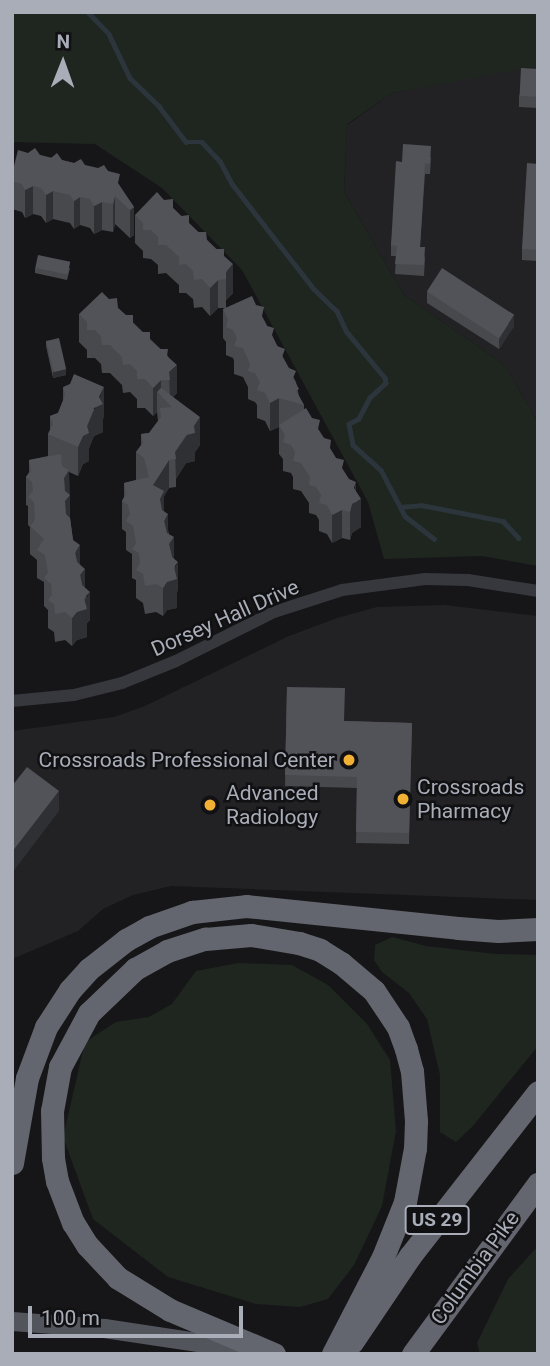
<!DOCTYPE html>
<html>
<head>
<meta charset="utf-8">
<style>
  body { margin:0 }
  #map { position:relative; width:550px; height:1366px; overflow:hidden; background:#161618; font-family:Roboto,sans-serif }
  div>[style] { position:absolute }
  .built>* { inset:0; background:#222225 }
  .green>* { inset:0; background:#1e261f }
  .stream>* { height:4.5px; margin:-2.25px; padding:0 2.25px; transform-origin:2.25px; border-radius:2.25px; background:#2c353c }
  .street>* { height:12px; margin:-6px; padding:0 6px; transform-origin:6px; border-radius:6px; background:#37383d }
  .primary>* { height:19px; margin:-9.5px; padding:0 9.5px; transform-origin:9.5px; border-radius:9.5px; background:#53555c }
  .highway>* { height:23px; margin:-11.5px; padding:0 11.5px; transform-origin:11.5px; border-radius:11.5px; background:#63666e }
  .wall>* { inset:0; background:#47494d }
  .shaded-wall>* { inset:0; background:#2f3033 }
  .building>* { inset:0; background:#525359; transform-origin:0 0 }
  .dots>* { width:19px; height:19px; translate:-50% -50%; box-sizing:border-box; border:4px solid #111113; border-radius:50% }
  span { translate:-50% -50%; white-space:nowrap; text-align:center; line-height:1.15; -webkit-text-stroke:5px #111113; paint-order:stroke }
  .shield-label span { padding:2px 5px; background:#111113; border:2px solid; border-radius:5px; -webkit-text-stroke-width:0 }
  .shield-label { font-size:19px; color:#a8adb8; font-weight:700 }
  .street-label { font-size:21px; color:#a8adb8 }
  .poi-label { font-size:21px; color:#a8adb8 }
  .right { translate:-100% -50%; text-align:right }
  .left { translate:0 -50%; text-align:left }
  .frame { position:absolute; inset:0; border:14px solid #a8adb8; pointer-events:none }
  .north { position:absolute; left:28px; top:28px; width:70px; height:70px; -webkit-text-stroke:5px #111113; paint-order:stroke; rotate:1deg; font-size:19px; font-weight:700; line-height:28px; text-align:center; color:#a8adb8 }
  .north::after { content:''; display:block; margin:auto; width:24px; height:32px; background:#a8adb8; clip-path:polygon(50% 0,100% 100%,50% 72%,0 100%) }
  .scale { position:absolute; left:28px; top:1306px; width:215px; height:32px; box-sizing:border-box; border:4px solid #a8adb8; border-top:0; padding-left:9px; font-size:21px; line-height:24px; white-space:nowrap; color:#a8adb8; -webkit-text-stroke:5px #111113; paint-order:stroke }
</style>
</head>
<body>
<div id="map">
  <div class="built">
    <div style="clip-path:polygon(524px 66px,538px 66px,538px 423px,505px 365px,404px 295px,344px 192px,347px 125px,392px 93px)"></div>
    <div style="clip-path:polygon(444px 605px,538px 616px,538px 900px,171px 886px,133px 895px,103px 909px,78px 931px,12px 959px,12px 731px,114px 717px,145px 706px,289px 636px,337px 618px,377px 607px)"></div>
  </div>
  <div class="green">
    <div style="clip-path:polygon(12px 12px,538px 12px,538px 66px,392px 93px,347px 124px,344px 192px,404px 295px,505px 365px,538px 423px,538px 566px,482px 556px,384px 559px,368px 502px,242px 270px,162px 188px,95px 144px,12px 142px)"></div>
    <div style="clip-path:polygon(392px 937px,426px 946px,496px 954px,538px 955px,538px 1046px,472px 1127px,456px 1142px,440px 1132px,440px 1075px,427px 1019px,409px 993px,382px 972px,374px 960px,375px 945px)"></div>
    <div style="clip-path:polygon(238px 963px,292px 965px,328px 985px,367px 1024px,390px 1060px,396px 1131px,382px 1206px,354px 1265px,328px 1299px,300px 1307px,256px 1304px,168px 1277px,93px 1219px,63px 1137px,85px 1042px,116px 1022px,149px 1017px,172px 1004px,196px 971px)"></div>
    <div style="clip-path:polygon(538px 1246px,538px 1354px,480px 1354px,477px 1343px,508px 1279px)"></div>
  </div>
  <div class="stream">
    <div style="left:88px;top:12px;width:30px;rotate:46deg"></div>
    <div style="left:109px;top:34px;width:49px;rotate:64.5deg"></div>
    <div style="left:130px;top:78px;width:40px;rotate:44deg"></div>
    <div style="left:159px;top:106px;width:45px;rotate:53.1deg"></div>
    <div style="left:186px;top:142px;width:16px"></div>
    <div style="left:202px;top:142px;width:26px;rotate:47deg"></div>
    <div style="left:220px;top:161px;width:27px;rotate:62deg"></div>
    <div style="left:233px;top:185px;width:132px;rotate:52.1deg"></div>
    <div style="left:314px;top:289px;width:32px;rotate:44deg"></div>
    <div style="left:337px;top:311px;width:23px;rotate:65deg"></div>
    <div style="left:347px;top:332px;width:60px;rotate:50.4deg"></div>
    <div style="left:385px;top:378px;width:5px;rotate:79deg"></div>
    <div style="left:386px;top:383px;width:22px;rotate:137deg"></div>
    <div style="left:370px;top:398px;width:24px;rotate:118deg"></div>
    <div style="left:359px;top:419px;width:11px;rotate:153deg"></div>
    <div style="left:349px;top:424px;width:21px;rotate:79deg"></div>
    <div style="left:353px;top:445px;width:38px;rotate:42deg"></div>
    <div style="left:381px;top:470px;width:52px;rotate:62.4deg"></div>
    <div style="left:405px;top:516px;width:37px;rotate:38deg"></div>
    <div style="left:400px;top:507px;width:21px;rotate:-5deg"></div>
    <div style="left:421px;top:505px;width:84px;rotate:11deg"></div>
    <div style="left:503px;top:521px;width:23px;rotate:47deg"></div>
  </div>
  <div class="street">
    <div style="left:12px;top:701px;width:62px;rotate:-5.5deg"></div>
    <div style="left:74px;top:695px;width:49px;rotate:-14deg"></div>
    <div style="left:122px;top:683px;width:58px;rotate:-22.2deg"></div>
    <div style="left:176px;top:661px;width:110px;rotate:-26.6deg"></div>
    <div style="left:274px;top:612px;width:71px;rotate:-17.9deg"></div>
    <div style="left:342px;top:590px;width:84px;rotate:-7.5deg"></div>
    <div style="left:425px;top:579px;width:43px;rotate:1.3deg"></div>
    <div style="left:468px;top:580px;width:71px;rotate:8.9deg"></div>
  </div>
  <div class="primary">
    <div style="left:12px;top:1321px;width:92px;rotate:4.4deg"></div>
    <div style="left:104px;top:1328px;width:149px;rotate:8.5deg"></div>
  </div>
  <div class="highway">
    <div style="left:12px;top:1163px;width:86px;rotate:-80deg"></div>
    <div style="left:27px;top:1078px;width:54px;rotate:-69.6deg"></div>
    <div style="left:46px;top:1027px;width:44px;rotate:-57deg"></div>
    <div style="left:70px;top:990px;width:28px;rotate:-48deg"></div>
    <div style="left:89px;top:969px;width:47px;rotate:-38.1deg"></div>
    <div style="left:126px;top:940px;width:26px;rotate:-29deg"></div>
    <div style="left:149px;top:927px;width:46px;rotate:-19.2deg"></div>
    <div style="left:192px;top:912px;width:54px;rotate:-6.3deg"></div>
    <div style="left:246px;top:906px;width:213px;rotate:5.9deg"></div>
    <div style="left:458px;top:928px;width:40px;rotate:4.3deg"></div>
    <div style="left:498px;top:931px;width:40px;rotate:-2.9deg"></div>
    <div style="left:352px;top:1342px;width:104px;rotate:-56deg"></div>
    <div style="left:410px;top:1256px;width:208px;rotate:-52deg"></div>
    <div style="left:274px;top:1354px;width:113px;rotate:-157.1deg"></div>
    <div style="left:170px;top:1310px;width:61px;rotate:-148.4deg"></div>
    <div style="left:118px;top:1278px;width:45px;rotate:-133.2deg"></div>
    <div style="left:87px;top:1245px;width:26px;rotate:-122deg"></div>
    <div style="left:73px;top:1223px;width:45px;rotate:-110.9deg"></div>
    <div style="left:57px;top:1181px;width:23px;rotate:-100deg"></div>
    <div style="left:53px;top:1158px;width:47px;rotate:-91.2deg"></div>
    <div style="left:52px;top:1111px;width:45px;rotate:-79.7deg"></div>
    <div style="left:60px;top:1067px;width:61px;rotate:-61.8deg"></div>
    <div style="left:89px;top:1013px;width:64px;rotate:-43.7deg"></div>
    <div style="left:135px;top:969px;width:37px;rotate:-29deg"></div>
    <div style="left:167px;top:951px;width:40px;rotate:-18deg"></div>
    <div style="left:205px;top:939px;width:46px;rotate:-5deg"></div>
    <div style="left:251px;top:935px;width:49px;rotate:9.5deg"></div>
    <div style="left:299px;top:943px;width:22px;rotate:18deg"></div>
    <div style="left:320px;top:950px;width:25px;rotate:32deg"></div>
    <div style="left:341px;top:963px;width:43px;rotate:40.3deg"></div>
    <div style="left:374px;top:991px;width:43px;rotate:56.3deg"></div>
    <div style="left:398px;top:1027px;width:23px;rotate:70deg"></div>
    <div style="left:406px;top:1049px;width:23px;rotate:75deg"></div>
    <div style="left:412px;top:1071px;width:50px;rotate:85.4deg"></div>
    <div style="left:416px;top:1121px;width:27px;rotate:92deg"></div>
    <div style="left:415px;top:1148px;width:55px;rotate:100.5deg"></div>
    <div style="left:405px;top:1202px;width:59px;rotate:111.8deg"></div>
    <div style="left:383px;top:1257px;width:109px;rotate:117.3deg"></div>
    <div style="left:413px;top:1354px;width:211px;rotate:-53.7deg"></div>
  </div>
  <div class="wall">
    <div style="clip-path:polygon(538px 69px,538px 108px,519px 107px,519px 96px)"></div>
    <div style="clip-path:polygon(40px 155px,108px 171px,134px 207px,134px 235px,130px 238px,115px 224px,113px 232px,102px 230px,94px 234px,90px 228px,80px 225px,74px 229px,70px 223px,53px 219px,46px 223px,41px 216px,33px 214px,25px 218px,22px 212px,12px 209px,12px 174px)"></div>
    <div style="clip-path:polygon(431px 157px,430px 174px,425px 174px,420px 247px,425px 258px,424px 276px,395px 274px,396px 256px,391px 256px,391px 245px,402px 162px)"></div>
    <div style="clip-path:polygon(538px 164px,538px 261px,522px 260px,522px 249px)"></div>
    <div style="clip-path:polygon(173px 208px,224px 256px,233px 293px,226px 300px,226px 308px,218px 308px,210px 316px,202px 307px,194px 308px,193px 299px,186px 293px,179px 293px,179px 285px,166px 273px,158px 274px,158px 265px,151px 259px,143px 258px,143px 251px,135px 243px,135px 215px)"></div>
    <div style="clip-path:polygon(35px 268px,70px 268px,67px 280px,35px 273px)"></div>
    <div style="clip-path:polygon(427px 292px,514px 326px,499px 349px,427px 303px)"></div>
    <div style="clip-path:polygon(118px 308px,168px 356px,177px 393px,173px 397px,200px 445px,195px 452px,195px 461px,186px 463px,176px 479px,176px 487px,169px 488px,164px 496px,164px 511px,174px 558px,178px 590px,177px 592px,177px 608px,167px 610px,163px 616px,156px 612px,145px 614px,143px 603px,136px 598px,136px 580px,132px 578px,132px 554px,126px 550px,126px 532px,122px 529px,122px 501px,124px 497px,124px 483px,136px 480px,136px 452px,141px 445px,141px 434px,149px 433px,158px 421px,157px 412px,153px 416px,145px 408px,137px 408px,137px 399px,130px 392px,123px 393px,122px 385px,110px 373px,102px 373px,101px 364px,95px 358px,87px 358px,87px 350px,79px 342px,79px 314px)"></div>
    <div style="clip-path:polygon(223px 309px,264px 320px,296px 382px,299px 396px,304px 405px,304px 409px,320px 432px,356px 492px,361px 527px,352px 533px,350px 540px,342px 538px,332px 543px,327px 534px,319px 531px,319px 520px,316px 515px,309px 513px,309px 503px,301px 491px,293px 489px,293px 477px,291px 473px,283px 471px,283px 459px,279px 454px,279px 427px,270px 431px,265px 421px,257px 418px,257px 405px,255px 402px,248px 399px,248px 387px,243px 377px,234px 374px,234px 361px,233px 358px,226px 355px,226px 342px,223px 338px)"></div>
    <div style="clip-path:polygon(46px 340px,66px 375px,53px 378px,46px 346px)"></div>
    <div style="clip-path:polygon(63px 387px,104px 416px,103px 419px,103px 432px,94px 436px,89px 448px,89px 461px,83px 464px,78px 476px,69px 472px,70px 518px,73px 540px,80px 564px,85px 588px,90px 620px,87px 623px,87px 637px,77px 640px,72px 646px,65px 640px,55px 642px,54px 632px,48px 628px,48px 610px,44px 606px,44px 582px,37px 578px,37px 560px,30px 554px,30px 527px,28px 525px,28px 506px,26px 505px,26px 477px,29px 472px,29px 460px,48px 456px,48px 434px,50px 430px,50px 416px,58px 413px,63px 401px)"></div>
    <div style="clip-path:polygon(287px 687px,344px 721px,412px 723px,409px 844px,356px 843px,357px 788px,285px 786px)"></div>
  </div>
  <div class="shaded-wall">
    <div style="clip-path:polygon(33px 186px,33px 214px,25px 218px,25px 190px)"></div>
    <div style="clip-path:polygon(53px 191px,53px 219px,46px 223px,46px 195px)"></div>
    <div style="clip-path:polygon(115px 196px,115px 224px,113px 232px,113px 204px)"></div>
    <div style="clip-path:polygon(80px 197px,80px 225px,74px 229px,74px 201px)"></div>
    <div style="clip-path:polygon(102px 202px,102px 230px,94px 234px,94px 206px)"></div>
    <div style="clip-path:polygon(134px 207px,134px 235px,130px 238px,130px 210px)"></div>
    <div style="clip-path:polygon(233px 264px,233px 293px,226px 300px,226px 272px)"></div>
    <div style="clip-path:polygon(218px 280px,218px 308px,210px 316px,210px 288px)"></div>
    <div style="clip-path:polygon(514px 315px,514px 326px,499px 349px,499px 339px)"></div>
    <div style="clip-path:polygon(177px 365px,177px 393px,170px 400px,169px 372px)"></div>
    <div style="clip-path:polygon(66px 369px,66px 375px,53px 378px,53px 372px)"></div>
    <div style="clip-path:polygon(161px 380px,161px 396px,157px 392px,157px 412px,153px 416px,153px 388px)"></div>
    <div style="clip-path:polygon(104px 387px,104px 416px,103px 419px,103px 432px,94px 436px,89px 448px,89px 461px,83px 464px,78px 476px,78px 447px)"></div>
    <div style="clip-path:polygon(279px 398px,279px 427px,270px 431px,270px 403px)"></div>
    <div style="clip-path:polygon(200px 417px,200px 445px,195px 452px,195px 461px,186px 463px,176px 479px,175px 452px)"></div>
    <div style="clip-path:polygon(169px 460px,169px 488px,164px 496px,164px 520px,153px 485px)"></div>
    <div style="clip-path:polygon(69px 470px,70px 523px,65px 529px,64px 478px)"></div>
    <div style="clip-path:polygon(356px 482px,356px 502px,361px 499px,361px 527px,352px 533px,350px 540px,350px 512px)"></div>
    <div style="clip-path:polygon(342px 510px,342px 538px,332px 543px,332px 515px)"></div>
    <div style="clip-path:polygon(168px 514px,168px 542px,164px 521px)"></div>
    <div style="clip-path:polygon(174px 537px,174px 566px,169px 544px)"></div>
    <div style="clip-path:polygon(80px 545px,80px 573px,75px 553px)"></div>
    <div style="clip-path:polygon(178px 562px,178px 590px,177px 592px,177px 608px,167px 610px,163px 616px,163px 588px)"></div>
    <div style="clip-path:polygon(85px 569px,85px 597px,80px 575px)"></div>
    <div style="clip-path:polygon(90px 592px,90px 620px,87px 623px,87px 637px,77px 640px,72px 646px,72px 618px)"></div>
    <div style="clip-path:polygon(59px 791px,59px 811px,12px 873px,12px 852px)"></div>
  </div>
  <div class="building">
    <div style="left:521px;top:68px;width:17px;height:28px;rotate:3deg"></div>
    <div style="clip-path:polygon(403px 144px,431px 146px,430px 164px,425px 163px,420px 247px,425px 247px,424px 265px,395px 264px,397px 246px,391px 245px,396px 161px,402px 162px)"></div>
    <div style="clip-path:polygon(35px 148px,40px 155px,51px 158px,57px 153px,62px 160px,74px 163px,81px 159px,85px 165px,98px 168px,104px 165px,108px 171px,120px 174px,118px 183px,134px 207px,130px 210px,115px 196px,113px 204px,102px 202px,94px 206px,90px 199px,80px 197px,74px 201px,70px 195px,53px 191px,46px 195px,41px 188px,33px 186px,25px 190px,22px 184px,12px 181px,12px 174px,18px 150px,28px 153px)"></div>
    <div style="clip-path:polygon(527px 163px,538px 164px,538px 250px,522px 249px)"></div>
    <div style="clip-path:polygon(157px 192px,164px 200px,173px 199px,173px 208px,181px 216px,189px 215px,189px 223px,198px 232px,206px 232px,207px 240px,216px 249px,224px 249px,224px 256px,233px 264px,226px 272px,226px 279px,218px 280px,210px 288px,202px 279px,194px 280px,193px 271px,186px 264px,179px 265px,179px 257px,166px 245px,158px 245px,158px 237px,151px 230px,143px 230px,143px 223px,135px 215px)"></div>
    <div style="left:38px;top:255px;width:33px;height:13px;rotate:12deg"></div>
    <div style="left:442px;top:268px;width:86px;height:28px;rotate:33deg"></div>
    <div style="clip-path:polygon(102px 292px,109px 299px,117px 298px,118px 308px,126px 315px,133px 315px,133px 323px,142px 332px,150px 332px,150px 340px,160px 349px,168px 349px,167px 356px,177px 365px,169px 372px,170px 380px,161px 380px,153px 388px,145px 379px,137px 379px,137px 371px,130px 364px,123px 365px,122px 357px,110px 345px,102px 345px,101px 336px,95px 330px,87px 330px,87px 322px,79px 314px)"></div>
    <div style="clip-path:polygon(252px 296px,256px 305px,264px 307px,262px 316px,267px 326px,274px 328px,272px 335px,277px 346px,285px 349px,282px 357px,289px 368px,296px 371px,293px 378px,299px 389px,296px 391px,304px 405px,279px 398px,270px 403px,265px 393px,257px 390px,260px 382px,255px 373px,248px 371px,250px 364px,243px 348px,234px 346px,237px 338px,233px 330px,226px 327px,228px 320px,223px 309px)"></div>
    <div style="left:59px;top:338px;width:32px;height:13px;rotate:77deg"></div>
    <div style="clip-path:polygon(74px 374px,104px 387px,99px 397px,103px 404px,94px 408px,87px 426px,89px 433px,83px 436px,78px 447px,48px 434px,53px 424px,50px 416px,58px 413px,65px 395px,63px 387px,70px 384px)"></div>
    <div style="clip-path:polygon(161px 388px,200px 417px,194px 426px,195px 433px,186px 435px,175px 452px,176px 459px,169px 460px,153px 485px,164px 491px,160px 499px,162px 510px,168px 514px,164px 521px,167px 533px,174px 537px,169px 544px,172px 557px,178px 562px,174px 567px,177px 579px,167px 582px,163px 588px,156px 584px,145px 586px,143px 574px,136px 570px,140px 563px,139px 553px,132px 549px,136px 543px,133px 526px,126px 521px,130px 514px,128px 505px,122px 501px,126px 494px,124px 483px,149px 477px,144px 458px,136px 452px,143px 443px,141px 434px,149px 433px,161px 417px,160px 408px,172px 407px,157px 392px)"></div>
    <div style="clip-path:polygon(306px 408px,312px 418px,320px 420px,318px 429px,324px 438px,331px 440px,330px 448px,336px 458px,344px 460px,342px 468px,349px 479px,356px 482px,354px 488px,361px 499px,352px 504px,350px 512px,342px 510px,332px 515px,327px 505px,319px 503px,321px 495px,316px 487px,309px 485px,310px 477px,301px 463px,293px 461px,295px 452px,291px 445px,283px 442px,285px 435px,279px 425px)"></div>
    <div style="clip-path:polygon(61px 454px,62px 466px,69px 470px,64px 478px,65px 491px,70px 495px,65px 501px,66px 514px,70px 518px,73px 540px,80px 545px,75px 553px,77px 562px,85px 569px,80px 575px,82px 585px,90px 592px,84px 598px,87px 609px,77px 612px,72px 618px,65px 612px,55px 614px,54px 604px,48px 600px,52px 595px,51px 584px,44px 578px,48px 573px,45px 555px,37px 550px,44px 539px,30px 526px,35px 520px,34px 502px,28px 497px,33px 491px,32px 482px,26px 477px,31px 471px,29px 460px)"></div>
    <div style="clip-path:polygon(287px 687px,345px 688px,344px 721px,412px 723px,409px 833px,356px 832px,357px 777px,285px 775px)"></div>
    <div style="clip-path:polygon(27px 767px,59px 791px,12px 852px,12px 786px)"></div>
  </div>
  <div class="dots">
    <div style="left:349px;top:760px;background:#f2b134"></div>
    <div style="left:403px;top:799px;background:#f2b134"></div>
    <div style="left:210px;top:805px;background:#f2b134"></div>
  </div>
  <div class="shield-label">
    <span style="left:437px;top:1220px">US 29</span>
  </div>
  <div class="street-label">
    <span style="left:225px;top:618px;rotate:-24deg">Dorsey Hall Drive</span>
    <span style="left:475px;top:1268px;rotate:-54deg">Columbia Pike</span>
  </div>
  <div class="poi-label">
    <span class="right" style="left:335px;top:760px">Crossroads Professional Center</span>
    <span class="left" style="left:417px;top:799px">Crossroads<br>Pharmacy</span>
    <span class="left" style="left:226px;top:805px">Advanced<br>Radiology</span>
  </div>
  <div class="frame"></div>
  <div class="north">N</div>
  <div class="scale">100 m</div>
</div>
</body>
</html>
